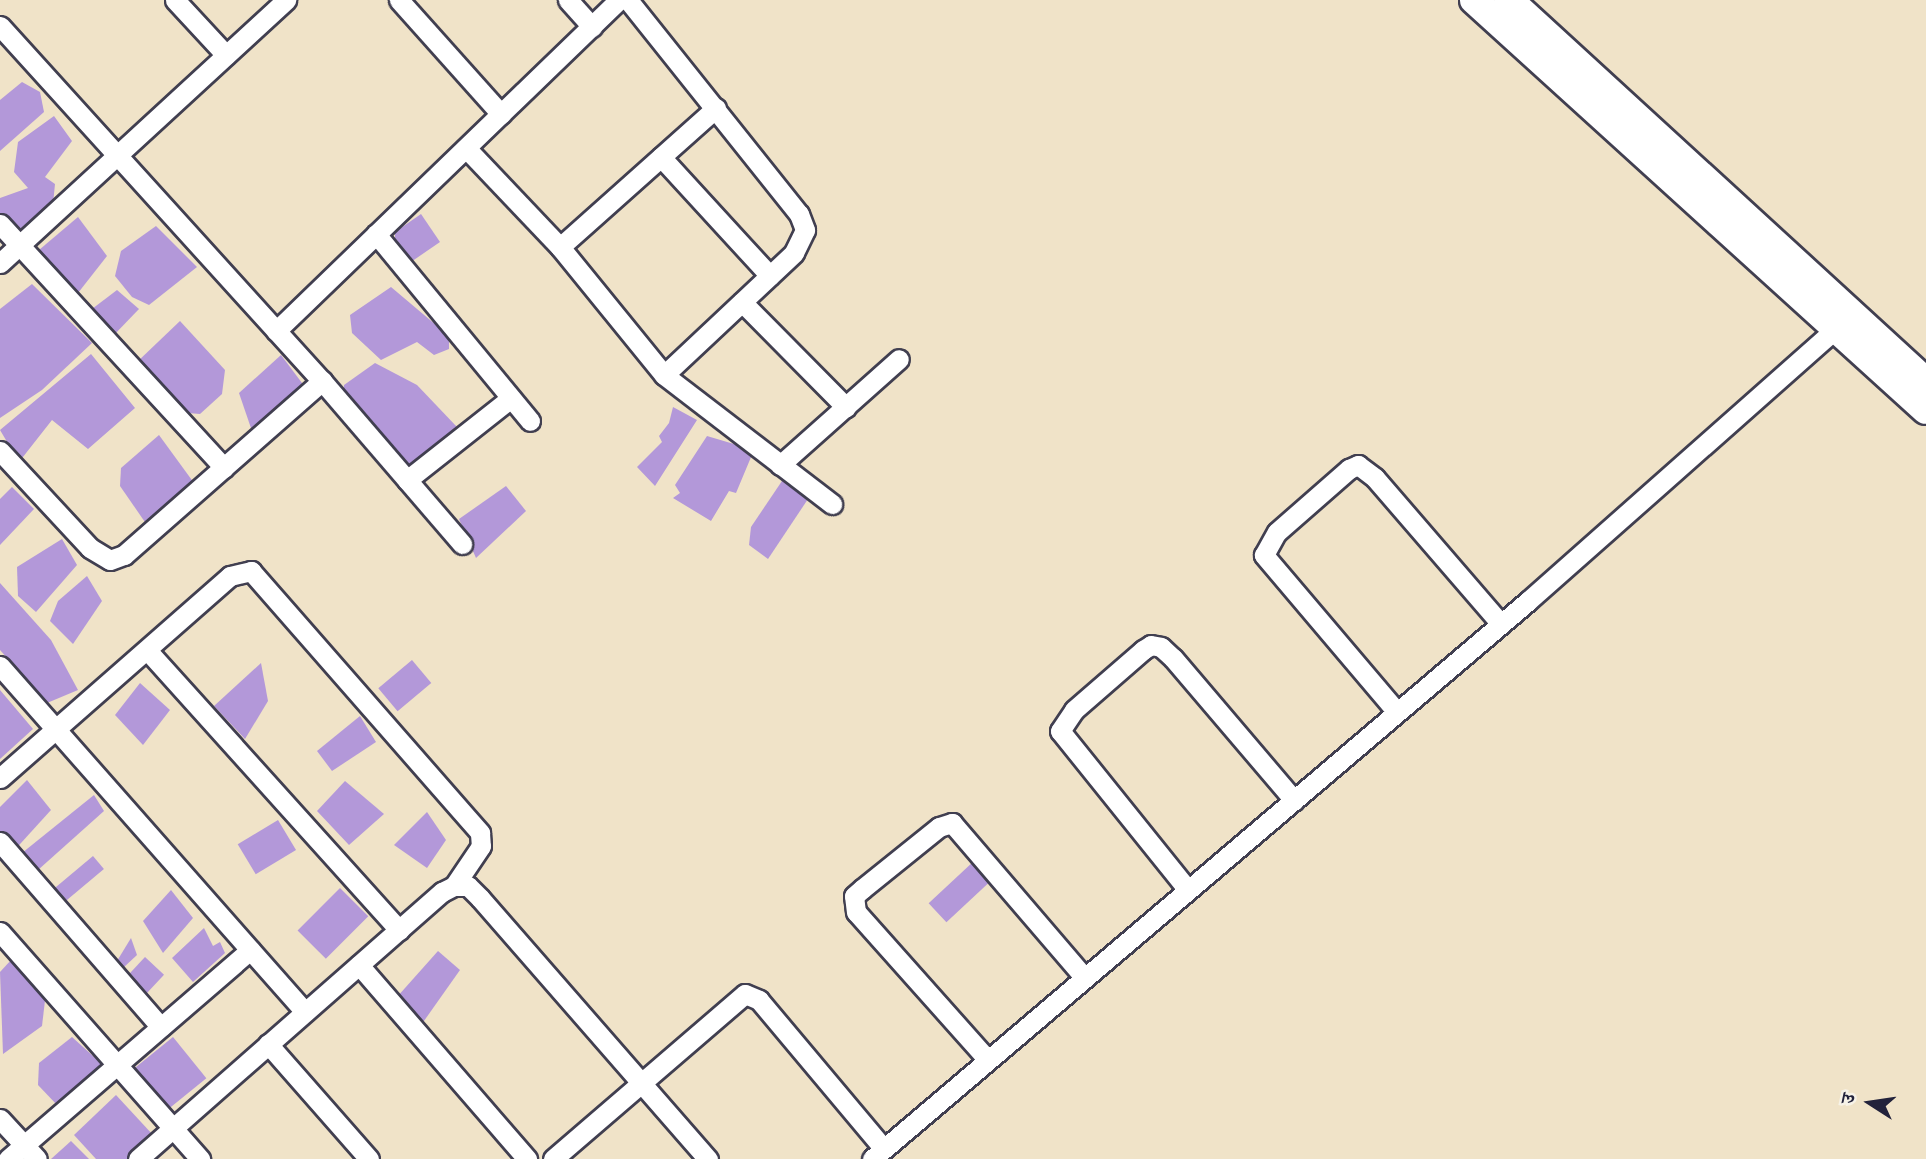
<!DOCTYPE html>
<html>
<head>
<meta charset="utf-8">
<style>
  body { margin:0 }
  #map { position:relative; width:1926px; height:1159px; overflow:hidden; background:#f0e3c8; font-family:"IM FELL DW Pica","Noto Serif Devanagari",serif }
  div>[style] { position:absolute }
  .building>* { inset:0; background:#b398d9; transform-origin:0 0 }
  .roads { filter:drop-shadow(2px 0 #413f50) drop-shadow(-2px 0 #413f50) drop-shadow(0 2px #413f50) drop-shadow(0 -2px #413f50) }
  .street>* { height:19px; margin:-9.5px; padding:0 9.5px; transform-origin:9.5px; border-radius:9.5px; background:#fff }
  .secondary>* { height:28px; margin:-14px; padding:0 14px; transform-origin:14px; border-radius:14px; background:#fff }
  span { translate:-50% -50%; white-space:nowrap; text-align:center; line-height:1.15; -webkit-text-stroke:6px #f7f3e8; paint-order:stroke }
  .north { position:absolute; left:1835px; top:1068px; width:70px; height:70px; -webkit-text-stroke:5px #f7f3e8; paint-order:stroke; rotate:282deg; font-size:19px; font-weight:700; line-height:28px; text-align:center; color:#22223b }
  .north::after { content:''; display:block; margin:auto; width:24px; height:32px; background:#22223b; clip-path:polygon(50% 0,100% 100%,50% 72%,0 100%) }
</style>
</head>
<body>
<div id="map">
  <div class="building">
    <div style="clip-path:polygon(22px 82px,40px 92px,44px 112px,0 151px,0 100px)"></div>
    <div style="clip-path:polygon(54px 116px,72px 141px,45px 177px,55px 184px,53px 204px,19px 241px,0 223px,0 198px,28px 188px,14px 172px,18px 142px)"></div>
    <div style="clip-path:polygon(421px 214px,440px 242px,408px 264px,395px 246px,395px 232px)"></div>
    <div style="clip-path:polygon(78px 217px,107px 256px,78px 293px,43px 262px,39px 250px)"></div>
    <div style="clip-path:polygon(156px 226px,197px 267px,149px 305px,132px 297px,115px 276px,121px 251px)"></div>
    <div style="clip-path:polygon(32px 284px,92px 343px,42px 390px,0 418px,0 309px)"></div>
    <div style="clip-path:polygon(391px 287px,449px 336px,449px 349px,434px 355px,417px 342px,381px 360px,352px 333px,350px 315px)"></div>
    <div style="clip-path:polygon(117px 290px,139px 309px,112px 337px,94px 318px,92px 309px)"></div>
    <div style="clip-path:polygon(180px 321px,225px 370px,222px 394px,200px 414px,188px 413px,136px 363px)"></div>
    <div style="clip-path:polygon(91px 354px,135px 408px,88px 449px,52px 420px,19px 462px,0 430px)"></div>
    <div style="clip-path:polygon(281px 355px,305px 387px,253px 434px,239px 393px)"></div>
    <div style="clip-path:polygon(375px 363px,417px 385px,457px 427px,408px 474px,344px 406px,344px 385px)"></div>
    <div style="clip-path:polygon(673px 407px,697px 420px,655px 486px,637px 467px,662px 442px,659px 436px,669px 423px)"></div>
    <div style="clip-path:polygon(159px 435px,194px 483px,147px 525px,120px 486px,121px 468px)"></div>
    <div style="clip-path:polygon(707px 436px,754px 450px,736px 493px,729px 491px,711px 521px,673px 498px,680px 493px,675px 485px)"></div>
    <div style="clip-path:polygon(784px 478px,808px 499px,768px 559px,749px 545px,751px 527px)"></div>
    <div style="clip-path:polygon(506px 486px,526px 511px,476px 558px,459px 519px)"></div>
    <div style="clip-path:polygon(12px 487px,34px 509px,0 545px,0 499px)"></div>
    <div style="clip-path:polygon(62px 539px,77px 565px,36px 612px,18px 596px,17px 567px)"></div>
    <div style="clip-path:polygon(87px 576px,102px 601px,73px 644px,50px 621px,58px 601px)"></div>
    <div style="clip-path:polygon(0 583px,51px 640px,78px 690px,47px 703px,0 650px)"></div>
    <div style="left:412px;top:660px;width:30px;height:44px;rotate:50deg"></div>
    <div style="clip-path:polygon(261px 663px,268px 701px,245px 739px,214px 706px)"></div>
    <div style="clip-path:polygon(140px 683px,170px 710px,143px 745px,115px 715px)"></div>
    <div style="clip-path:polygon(0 690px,33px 729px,0 759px)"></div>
    <div style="clip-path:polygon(360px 716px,376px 742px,332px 771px,317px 751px)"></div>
    <div style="clip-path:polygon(27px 780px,51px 810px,11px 854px,0 842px,0 807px)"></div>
    <div style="clip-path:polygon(345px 781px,384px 814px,349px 845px,317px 811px)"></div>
    <div style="clip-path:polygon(94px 795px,104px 811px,38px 870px,22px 853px)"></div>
    <div style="clip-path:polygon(427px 812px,446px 840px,427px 868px,394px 845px)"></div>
    <div style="left:278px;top:820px;width:35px;height:47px;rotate:59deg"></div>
    <div style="left:93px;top:856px;width:17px;height:51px;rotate:50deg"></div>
    <div style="left:974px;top:861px;width:26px;height:62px;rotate:47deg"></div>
    <div style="left:340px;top:888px;width:40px;height:60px;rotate:45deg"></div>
    <div style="clip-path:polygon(171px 890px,193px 918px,163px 953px,143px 921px)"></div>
    <div style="clip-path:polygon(204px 928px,213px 946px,220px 942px,225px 953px,193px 982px,172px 958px)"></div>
    <div style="clip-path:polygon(131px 938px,137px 955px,123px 968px,117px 961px)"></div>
    <div style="clip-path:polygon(438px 951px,460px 970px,419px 1028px,397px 997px)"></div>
    <div style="left:145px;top:957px;width:26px;height:26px;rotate:43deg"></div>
    <div style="clip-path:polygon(12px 959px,46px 992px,42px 1026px,3px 1054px,0 972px)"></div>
    <div style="clip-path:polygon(72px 1037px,103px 1065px,58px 1106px,38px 1085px,39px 1063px)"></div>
    <div style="left:173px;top:1037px;width:53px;height:50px;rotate:51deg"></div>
    <div style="clip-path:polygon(116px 1095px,153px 1135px,127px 1159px,96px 1159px,74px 1135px)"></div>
    <div style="clip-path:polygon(71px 1141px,89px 1159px,51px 1159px)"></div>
  </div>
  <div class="roads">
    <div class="street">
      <div style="left:175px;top:0;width:75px;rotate:47.2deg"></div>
      <div style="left:399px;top:0;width:153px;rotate:48.2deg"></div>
      <div style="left:568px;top:0;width:36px;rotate:48deg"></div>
      <div style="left:628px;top:0;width:274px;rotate:51.4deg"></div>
      <div style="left:799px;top:214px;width:17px;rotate:69deg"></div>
      <div style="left:805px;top:230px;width:25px;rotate:116deg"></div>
      <div style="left:794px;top:253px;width:178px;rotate:136.8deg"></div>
      <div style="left:0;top:26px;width:479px;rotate:47.8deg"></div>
      <div style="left:322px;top:381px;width:215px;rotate:49.3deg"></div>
      <div style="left:466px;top:148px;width:137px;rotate:46.5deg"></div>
      <div style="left:560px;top:247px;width:165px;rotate:50.9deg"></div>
      <div style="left:664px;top:375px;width:212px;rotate:37.5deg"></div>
      <div style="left:661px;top:157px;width:161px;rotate:47.5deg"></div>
      <div style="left:0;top:224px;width:331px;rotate:47.4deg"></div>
      <div style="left:376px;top:234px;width:242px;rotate:50.5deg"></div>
      <div style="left:560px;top:247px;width:209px;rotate:-41.7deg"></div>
      <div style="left:0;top:263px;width:389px;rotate:-42.6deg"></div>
      <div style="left:742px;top:302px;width:148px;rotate:45.3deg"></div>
      <div style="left:276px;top:331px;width:477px;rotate:-44deg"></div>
      <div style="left:0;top:451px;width:132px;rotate:47.1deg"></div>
      <div style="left:90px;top:548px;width:23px;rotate:31deg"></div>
      <div style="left:110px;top:560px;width:15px;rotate:-20deg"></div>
      <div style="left:124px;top:555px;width:264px;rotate:-41.3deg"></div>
      <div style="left:780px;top:465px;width:159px;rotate:-41.7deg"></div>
      <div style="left:407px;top:480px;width:132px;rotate:-38.3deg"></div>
      <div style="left:147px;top:650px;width:377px;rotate:48deg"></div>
      <div style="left:0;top:666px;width:461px;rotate:48.6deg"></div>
      <div style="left:1397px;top:712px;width:206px;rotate:-130.3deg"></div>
      <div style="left:1264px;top:555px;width:26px;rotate:-61deg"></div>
      <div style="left:1277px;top:532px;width:96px;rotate:-41.2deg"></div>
      <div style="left:1349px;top:469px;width:10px;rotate:-24deg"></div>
      <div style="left:1358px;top:465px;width:21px;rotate:37deg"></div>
      <div style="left:1375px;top:478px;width:193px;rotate:49.2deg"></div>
      <div style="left:0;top:778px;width:306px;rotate:-41.3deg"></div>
      <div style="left:230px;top:576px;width:22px;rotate:-13deg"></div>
      <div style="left:251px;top:571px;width:348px;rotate:48.8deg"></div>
      <div style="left:480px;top:833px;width:13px;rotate:86deg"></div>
      <div style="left:481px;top:846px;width:48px;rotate:124deg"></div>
      <div style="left:0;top:842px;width:245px;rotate:49deg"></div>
      <div style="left:1188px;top:890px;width:204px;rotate:-128.8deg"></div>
      <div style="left:1060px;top:731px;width:25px;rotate:-56deg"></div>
      <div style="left:1074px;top:710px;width:91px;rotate:-41deg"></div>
      <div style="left:1143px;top:650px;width:9px;rotate:-32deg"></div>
      <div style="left:1151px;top:645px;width:10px;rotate:11deg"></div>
      <div style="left:1161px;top:647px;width:16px;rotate:43deg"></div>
      <div style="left:1173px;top:658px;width:187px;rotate:49.6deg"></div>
      <div style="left:0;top:932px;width:303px;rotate:48.6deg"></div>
      <div style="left:359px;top:965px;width:257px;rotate:49.1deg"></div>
      <div style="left:268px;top:1044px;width:153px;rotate:48.7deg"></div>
      <div style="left:988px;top:1060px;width:198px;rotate:-131.7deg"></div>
      <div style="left:856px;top:912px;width:16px;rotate:-97deg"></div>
      <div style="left:854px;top:896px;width:11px;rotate:-41deg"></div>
      <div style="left:862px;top:889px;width:99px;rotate:-38.8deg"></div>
      <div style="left:939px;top:827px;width:14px;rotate:-17deg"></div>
      <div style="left:952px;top:823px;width:204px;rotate:49.4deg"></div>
      <div style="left:0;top:1119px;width:54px;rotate:47.2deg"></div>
      <div style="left:8px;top:1159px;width:320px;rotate:-40.8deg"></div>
      <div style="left:138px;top:1159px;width:405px;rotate:-41.3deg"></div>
      <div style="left:442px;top:892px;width:13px;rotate:-27deg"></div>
      <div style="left:454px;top:886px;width:14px"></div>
      <div style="left:468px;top:886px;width:17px;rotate:45deg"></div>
      <div style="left:480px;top:898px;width:347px;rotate:48.9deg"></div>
      <div style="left:553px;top:1159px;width:253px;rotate:-40.7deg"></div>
      <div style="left:745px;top:994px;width:15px;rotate:23deg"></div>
      <div style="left:759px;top:1000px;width:194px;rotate:50deg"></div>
      <div style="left:872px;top:1159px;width:861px;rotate:-40.38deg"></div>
      <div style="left:1528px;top:601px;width:423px;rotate:-41.5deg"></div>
    </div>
    <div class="secondary">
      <div style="left:1474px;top:0;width:610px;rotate:42.21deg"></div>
      <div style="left:1509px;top:0;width:566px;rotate:42.49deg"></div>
    </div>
  </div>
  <div class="north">उ</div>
</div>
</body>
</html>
